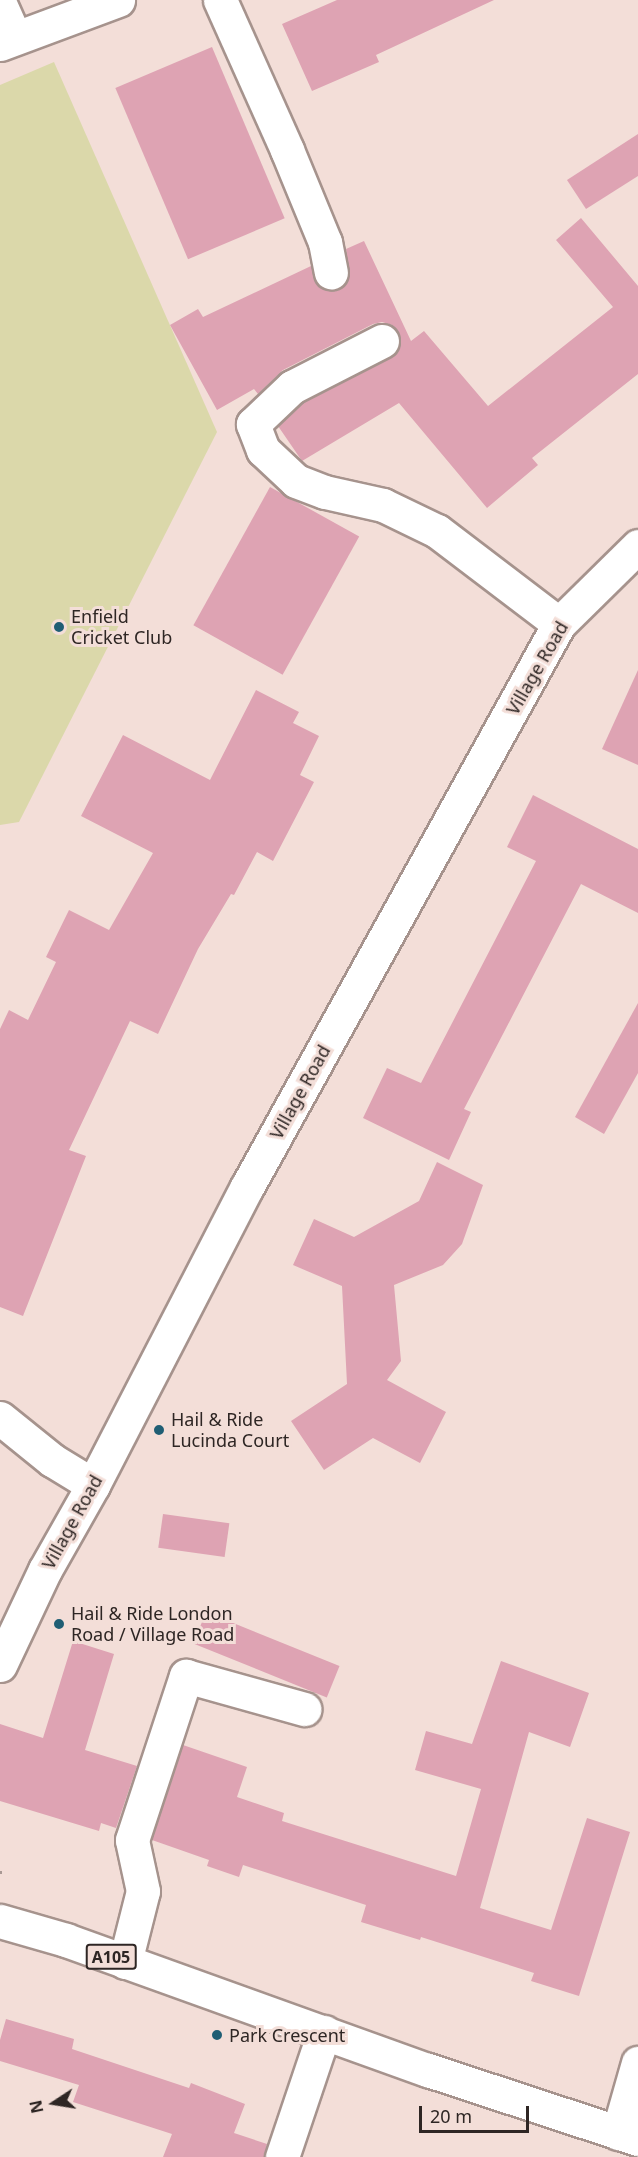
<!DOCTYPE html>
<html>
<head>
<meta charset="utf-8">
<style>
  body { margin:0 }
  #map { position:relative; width:638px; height:2157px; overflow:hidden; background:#f3ded8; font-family:"Noto Sans",sans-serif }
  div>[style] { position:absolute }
  .green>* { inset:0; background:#dbd8aa }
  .building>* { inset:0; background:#dea3b3; transform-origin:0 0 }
  .path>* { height:4px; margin-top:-2px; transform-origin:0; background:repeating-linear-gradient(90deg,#a99994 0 3px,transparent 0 6px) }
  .roads { filter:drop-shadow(2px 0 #a6938d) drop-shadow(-2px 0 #a6938d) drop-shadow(0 2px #a6938d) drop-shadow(0 -2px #a6938d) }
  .minor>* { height:33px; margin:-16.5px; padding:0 16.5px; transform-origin:16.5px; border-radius:16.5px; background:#fff }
  .major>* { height:33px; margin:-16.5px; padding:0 16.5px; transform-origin:16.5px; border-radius:16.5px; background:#fff }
  .dots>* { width:16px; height:16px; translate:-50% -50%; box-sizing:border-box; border:3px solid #f3ded8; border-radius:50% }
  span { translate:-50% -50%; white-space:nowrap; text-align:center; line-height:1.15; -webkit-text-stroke:6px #f3ded8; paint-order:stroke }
  .shield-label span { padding:2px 4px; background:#f3ded8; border:2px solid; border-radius:4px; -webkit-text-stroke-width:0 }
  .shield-label { font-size:16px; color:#2e2624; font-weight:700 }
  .poi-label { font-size:18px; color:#2e2624 }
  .left { translate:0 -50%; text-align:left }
  .street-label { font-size:18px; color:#2e2624 }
  .north { position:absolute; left:24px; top:2073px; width:60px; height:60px; -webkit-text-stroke:4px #f3ded8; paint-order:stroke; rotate:258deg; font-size:16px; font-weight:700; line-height:24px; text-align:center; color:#2e2624 }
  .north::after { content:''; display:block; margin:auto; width:21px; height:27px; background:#2e2624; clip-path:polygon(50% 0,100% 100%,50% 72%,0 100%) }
  .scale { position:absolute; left:419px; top:2106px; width:110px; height:27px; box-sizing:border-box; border:3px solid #2e2624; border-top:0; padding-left:8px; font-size:18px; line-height:21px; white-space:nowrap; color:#2e2624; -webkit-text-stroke:4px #f3ded8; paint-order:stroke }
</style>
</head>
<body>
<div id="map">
  <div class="green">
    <div style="clip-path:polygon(54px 62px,217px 432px,19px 822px,0 825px,0 85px)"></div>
  </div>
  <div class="building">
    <div style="clip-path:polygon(337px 0,494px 0,376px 55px,379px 62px,312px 91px,282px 24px)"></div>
    <div style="left:212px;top:47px;width:186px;height:105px;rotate:67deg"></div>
    <div style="clip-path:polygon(638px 134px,638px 176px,586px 209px,567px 180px)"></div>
    <div style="clip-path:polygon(581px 218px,638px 286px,638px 374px,532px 458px,538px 465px,487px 508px,399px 403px,302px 461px,278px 426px,303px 402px,391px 357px,398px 351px,401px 341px,398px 332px,392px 325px,382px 322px,373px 324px,283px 370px,258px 394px,254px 389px,217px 410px,170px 325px,198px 309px,203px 317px,311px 266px,317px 285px,326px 290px,335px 290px,344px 286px,349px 277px,346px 249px,364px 241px,411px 341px,424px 331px,488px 406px,613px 307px,556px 240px)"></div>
    <div style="left:270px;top:487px;width:102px;height:158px;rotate:29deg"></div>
    <div style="clip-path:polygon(638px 670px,638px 765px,602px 749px)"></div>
    <div style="clip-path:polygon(256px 690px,299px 712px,293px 723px,319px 736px,300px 775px,314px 782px,273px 861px,257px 852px,234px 895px,231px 894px,198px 949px,158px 1034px,130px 1021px,69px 1150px,86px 1156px,23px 1316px,0 1307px,0 1029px,9px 1010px,28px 1020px,56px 962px,46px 957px,69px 910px,109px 930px,153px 853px,81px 816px,123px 735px,210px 780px)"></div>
    <div style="clip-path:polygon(533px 795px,638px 849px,638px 913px,581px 884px,464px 1109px,471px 1112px,449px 1160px,363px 1118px,387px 1068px,421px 1083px,536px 861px,507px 847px)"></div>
    <div style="clip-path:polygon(638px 1003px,638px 1073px,604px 1134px,575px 1117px)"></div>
    <div style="clip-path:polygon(437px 1162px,483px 1185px,462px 1244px,443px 1265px,394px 1285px,401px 1361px,387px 1380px,446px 1412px,420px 1463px,373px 1438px,324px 1470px,291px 1421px,347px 1384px,342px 1286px,293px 1265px,314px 1219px,354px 1237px,419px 1201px)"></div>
    <div style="left:163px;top:1514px;width:67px;height:34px;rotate:8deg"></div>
    <div style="left:206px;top:1612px;width:144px;height:34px;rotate:22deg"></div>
    <div style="clip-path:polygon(73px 1641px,114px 1654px,85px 1750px,137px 1766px,116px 1828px,101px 1823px,99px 1831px,0 1801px,0 1724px,43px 1738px)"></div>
    <div style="clip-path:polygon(501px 1661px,589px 1693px,570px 1747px,529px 1732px,480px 1908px,551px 1930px,587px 1818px,630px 1832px,579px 1996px,531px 1981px,534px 1973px,421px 1937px,420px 1940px,361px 1922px,366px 1905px,243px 1865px,239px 1877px,207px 1866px,209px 1860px,152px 1840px,183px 1745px,247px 1767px,237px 1797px,284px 1813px,282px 1821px,456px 1876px,481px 1789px,415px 1770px,426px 1731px,472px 1744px)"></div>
    <div style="clip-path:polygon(6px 2019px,74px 2039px,72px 2049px,189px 2088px,191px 2083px,245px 2104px,234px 2133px,267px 2144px,264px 2157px,163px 2157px,172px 2134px,73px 2102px,79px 2085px,0 2061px,0 2040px)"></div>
  </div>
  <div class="path">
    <div style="left:0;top:1871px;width:3px;rotate:90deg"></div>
  </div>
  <div class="roads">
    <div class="minor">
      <div style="left:220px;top:0;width:164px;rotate:65.9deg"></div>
      <div style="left:287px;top:150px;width:100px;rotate:67.6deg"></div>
      <div style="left:325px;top:242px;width:31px;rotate:79deg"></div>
      <div style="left:0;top:4px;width:36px;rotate:66deg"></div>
      <div style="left:0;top:44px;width:126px;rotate:-20.4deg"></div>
      <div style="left:382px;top:341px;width:101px;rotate:152.9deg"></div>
      <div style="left:292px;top:387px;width:54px;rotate:136.5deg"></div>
      <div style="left:253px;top:424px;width:28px;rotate:69deg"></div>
      <div style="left:263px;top:450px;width:45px;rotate:43.2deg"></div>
      <div style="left:296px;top:481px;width:31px;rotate:21deg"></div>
      <div style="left:325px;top:492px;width:59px;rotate:12.6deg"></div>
      <div style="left:383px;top:505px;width:60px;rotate:25.7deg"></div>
      <div style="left:437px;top:531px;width:153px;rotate:37.3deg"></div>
      <div style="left:0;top:1418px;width:67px;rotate:38.9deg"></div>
      <div style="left:52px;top:1460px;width:48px;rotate:31.4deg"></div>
      <div style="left:0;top:1665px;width:105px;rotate:-64.7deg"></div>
      <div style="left:45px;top:1570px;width:98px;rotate:-60.5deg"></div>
      <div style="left:93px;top:1485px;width:335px;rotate:-62.7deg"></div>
      <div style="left:247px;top:1187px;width:644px;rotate:-61.01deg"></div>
      <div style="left:559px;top:624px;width:111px;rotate:-44.6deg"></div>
      <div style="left:125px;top:1962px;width:73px;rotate:-75.8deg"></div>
      <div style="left:143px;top:1891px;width:52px;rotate:-102.2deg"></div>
      <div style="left:132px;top:1840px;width:173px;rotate:-71.8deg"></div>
      <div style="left:186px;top:1676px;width:123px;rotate:15.6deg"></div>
      <div style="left:618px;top:2133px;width:73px;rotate:-74.1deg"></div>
      <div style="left:282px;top:2157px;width:132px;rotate:-71.4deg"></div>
    </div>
    <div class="major">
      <div style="left:0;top:1921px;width:69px;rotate:16.1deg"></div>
      <div style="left:66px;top:1940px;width:385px;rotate:19.8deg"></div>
      <div style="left:428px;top:2070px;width:221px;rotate:18.2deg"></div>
    </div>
  </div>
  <div class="dots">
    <div style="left:59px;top:627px;background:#1f5e74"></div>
    <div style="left:159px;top:1430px;background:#1f5e74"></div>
    <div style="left:59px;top:1624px;background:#1f5e74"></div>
    <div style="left:217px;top:2035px;background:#1f5e74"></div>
  </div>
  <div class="shield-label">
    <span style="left:111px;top:1957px">A105</span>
  </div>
  <div class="poi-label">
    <span class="left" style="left:71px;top:627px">Enfield<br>Cricket Club</span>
    <span class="left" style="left:171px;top:1430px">Hail &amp; Ride<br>Lucinda Court</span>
    <span class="left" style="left:71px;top:1624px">Hail &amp; Ride London<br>Road / Village Road</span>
    <span class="left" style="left:229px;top:2035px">Park Crescent</span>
  </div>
  <div class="street-label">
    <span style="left:537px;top:668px;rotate:-60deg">Village Road</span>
    <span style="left:300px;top:1092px;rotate:-61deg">Village Road</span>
    <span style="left:72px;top:1522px;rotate:-61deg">Village Road</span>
  </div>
  <div class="north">N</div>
  <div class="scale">20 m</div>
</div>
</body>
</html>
